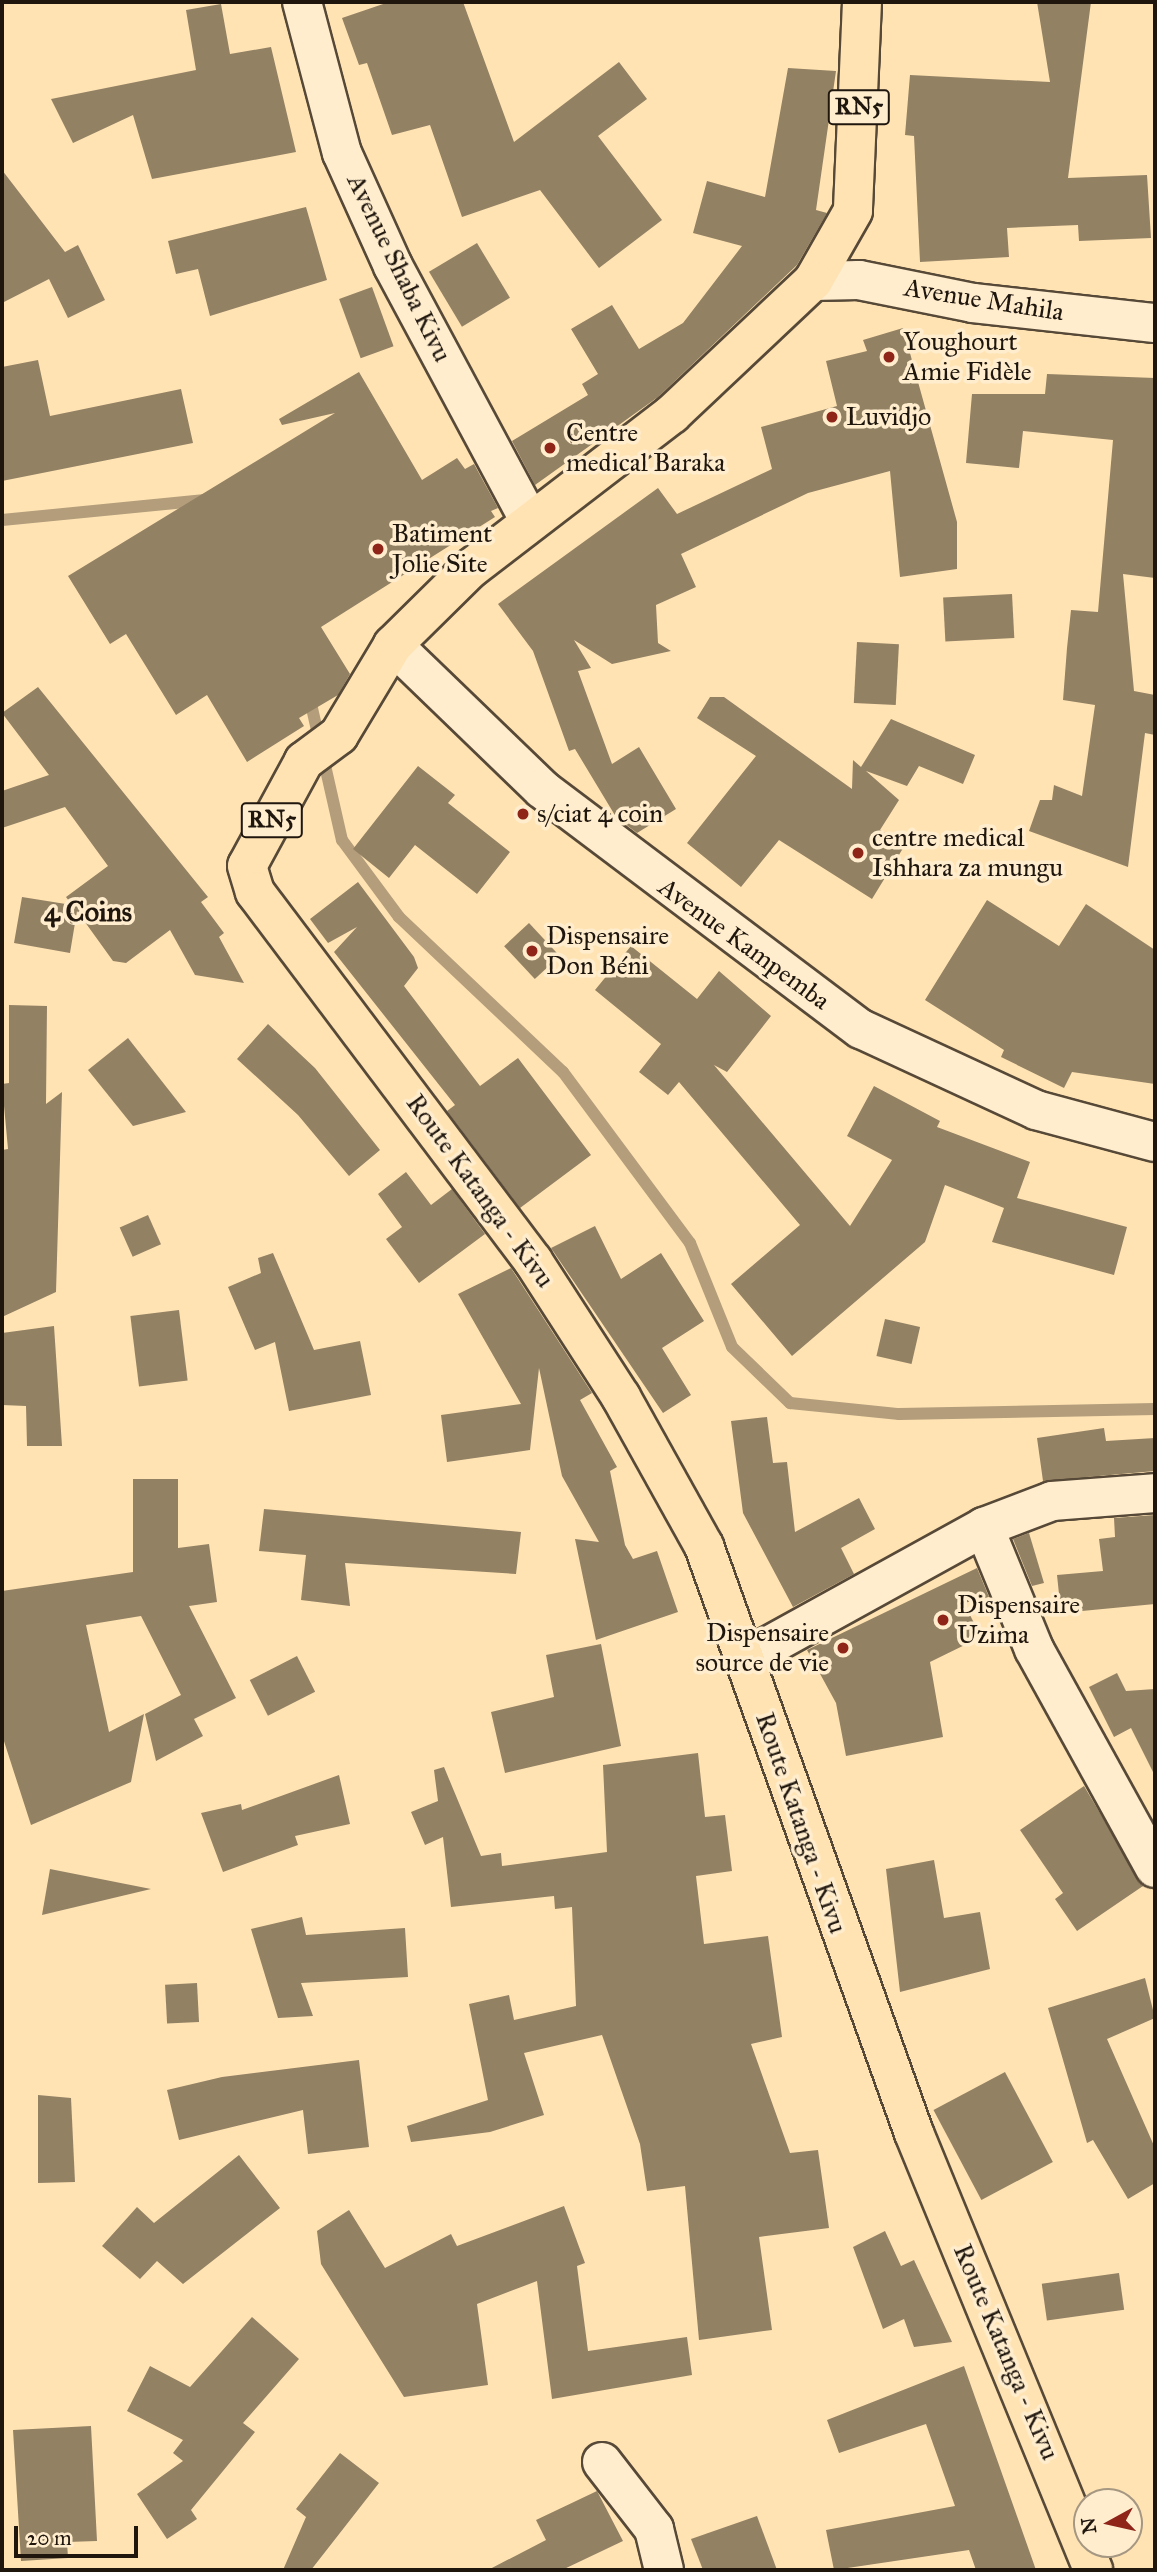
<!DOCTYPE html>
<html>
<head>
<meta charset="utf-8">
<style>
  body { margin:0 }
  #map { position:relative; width:1157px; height:2572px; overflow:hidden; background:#ffe3b3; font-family:"IM FELL Great Primer",serif }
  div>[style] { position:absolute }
  .stream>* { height:12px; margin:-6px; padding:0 6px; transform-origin:6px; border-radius:6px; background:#b39d7b }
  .building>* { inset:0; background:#938164; transform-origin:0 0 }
  .roads { filter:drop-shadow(2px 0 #574937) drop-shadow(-2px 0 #574937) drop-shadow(0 2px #574937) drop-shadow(0 -2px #574937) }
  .minor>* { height:38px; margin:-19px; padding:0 19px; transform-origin:19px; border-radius:19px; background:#ffedce }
  .highway>* { height:38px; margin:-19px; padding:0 19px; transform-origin:19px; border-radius:19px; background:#ffe3b3 }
  .dots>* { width:19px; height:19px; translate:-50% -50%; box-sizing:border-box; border:4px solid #ffedce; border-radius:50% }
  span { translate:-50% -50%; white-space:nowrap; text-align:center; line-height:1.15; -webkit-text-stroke:7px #ffedce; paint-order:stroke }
  .shield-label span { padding:2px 5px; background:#ffedce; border:2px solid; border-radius:5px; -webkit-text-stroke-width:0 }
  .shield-label { font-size:24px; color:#1f160e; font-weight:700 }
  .street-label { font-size:26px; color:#1f160e }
  .poi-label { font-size:26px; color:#1f160e }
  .left { translate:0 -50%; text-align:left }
  .right { translate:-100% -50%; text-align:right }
  .neighbourhood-label { font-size:28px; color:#1f160e; font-weight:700 }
  .frame { position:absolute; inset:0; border:4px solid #1f160e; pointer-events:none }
  .north { position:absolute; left:1073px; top:2488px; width:70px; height:70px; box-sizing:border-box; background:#ffedce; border:2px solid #a59781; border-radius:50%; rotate:262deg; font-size:19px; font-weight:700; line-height:28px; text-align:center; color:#1f160e }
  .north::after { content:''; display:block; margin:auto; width:24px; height:32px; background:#8f2418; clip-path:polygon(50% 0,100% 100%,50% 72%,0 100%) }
  .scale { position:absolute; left:14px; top:2526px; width:124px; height:32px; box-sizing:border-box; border:4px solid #1f160e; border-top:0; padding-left:9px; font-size:21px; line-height:24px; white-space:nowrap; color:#1f160e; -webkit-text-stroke:5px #ffedce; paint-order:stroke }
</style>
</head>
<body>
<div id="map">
  <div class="stream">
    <div style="left:2px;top:520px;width:204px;rotate:-5.6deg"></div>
    <div style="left:309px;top:695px;width:149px;rotate:77.2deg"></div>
    <div style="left:342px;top:840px;width:96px;rotate:53.5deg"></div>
    <div style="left:399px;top:917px;width:226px;rotate:43.4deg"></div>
    <div style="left:563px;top:1072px;width:213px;rotate:53.4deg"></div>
    <div style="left:690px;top:1243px;width:112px;rotate:68deg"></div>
    <div style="left:732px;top:1347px;width:81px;rotate:44deg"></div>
    <div style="left:790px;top:1403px;width:110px;rotate:5.8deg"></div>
    <div style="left:899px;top:1414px;width:256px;rotate:-1.1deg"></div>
  </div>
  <div class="building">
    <div style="clip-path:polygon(389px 2px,463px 2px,514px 142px,619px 62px,647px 99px,598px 136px,662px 220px,599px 268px,540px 190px,462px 217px,430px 125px,392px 135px,367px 63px,359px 65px,342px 18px)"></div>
    <div style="clip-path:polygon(1037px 2px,1091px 2px,1068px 178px,1147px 175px,1151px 238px,1079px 241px,1078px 225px,1007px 228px,1009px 257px,920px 262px,914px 136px,905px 135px,910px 75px,1050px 82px)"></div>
    <div style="clip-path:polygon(221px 4px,230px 54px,271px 47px,296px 152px,152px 179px,133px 115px,73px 143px,51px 99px,196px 70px,186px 10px)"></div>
    <div style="clip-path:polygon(788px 68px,836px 71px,816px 210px,827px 213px,797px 265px,658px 397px,535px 485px,512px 441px,588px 395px,582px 384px,598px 374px,571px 329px,612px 305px,639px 349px,683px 323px,742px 246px,693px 233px,707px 181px,765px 197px)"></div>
    <div style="clip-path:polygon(2px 170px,65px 252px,78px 245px,105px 300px,68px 318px,49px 279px,2px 303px)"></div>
    <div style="clip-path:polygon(306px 207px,327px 280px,210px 316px,198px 269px,176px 274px,168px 241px)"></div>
    <div style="left:477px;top:243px;width:64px;height:56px;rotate:59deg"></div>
    <div style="left:372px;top:287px;width:63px;height:35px;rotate:70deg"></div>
    <div style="clip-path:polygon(903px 328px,957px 522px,957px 569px,900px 577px,890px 471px,808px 493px,681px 554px,696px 587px,656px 605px,658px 643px,671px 651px,612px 664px,574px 640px,591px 668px,578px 671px,612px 764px,639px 747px,676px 809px,637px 833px,616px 817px,575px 749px,569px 751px,533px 651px,498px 604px,658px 488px,677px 514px,772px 469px,761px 427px,837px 406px,826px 361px,867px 351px,863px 340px)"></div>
    <div style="clip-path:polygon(38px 360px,50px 416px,181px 389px,193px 443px,2px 481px,2px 367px)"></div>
    <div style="clip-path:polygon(359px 372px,422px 480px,457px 458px,465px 469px,474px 464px,498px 508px,491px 511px,495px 517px,321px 627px,350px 674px,338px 695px,299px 718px,304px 726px,247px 762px,207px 695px,176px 715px,126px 634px,110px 644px,68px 576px,335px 413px,282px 425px,279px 419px)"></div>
    <div style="clip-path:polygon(1047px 374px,1155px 378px,1155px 578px,1123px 574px,1134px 691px,1155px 695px,1155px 735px,1145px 733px,1128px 867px,1029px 831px,1040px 800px,1052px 800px,1054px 785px,1082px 796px,1095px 705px,1063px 700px,1067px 648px,1071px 610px,1098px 612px,1113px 440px,1023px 431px,1019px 468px,966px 463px,972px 394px,1045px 394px)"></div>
    <div style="left:1012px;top:594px;width:44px;height:69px;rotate:87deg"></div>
    <div style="left:857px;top:642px;width:42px;height:61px;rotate:3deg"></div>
    <div style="clip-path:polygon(38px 687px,208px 897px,201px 902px,224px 933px,219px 937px,244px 983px,195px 975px,170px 930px,126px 963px,113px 961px,77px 911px,70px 953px,14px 943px,22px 897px,72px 905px,66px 897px,108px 866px,65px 807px,2px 828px,2px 791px,49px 775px,2px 713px)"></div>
    <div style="clip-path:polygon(710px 697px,724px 697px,852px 789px,853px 760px,861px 767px,891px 719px,975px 755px,963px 784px,919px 766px,907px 786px,866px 771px,899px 800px,880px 830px,905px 845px,872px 899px,779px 840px,741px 887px,687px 843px,756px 756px,697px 718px)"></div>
    <div style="clip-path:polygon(418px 766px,455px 795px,448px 803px,510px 852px,477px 894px,415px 845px,389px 878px,353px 849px)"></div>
    <div style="clip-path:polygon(358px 882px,414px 957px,418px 968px,404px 986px,480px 1086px,518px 1058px,591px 1155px,520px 1208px,447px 1111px,455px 1105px,334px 952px,357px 927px,328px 943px,310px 919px)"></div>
    <div style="clip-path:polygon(987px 900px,1059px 946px,1086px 904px,1155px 950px,1155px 1084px,1072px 1072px,1064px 1088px,1001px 1057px,1004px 1050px,925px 1000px)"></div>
    <div style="left:529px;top:923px;width:45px;height:34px;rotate:47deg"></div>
    <div style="clip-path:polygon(631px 946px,697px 999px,719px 971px,771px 1016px,727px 1072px,714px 1065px,850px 1226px,892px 1160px,847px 1136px,874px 1086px,940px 1121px,937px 1127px,1030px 1162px,1017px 1198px,1127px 1227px,1114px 1275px,992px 1242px,1004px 1208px,945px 1185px,925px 1242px,792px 1356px,731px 1284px,800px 1225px,679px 1082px,668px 1095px,639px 1072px,661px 1044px,595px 990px)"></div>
    <div style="clip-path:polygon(9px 1005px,47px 1006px,46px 1104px,62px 1092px,56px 1292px,2px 1317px,2px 1150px,8px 1149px,2px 1084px,9px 1083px)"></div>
    <div style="clip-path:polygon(268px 1024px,315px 1068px,380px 1150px,349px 1176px,298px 1115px,237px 1059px)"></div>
    <div style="clip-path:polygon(128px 1038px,186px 1112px,133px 1126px,88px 1070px)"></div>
    <div style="clip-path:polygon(406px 1172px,431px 1205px,452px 1189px,485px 1234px,419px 1283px,386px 1239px,402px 1227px,378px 1194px)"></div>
    <div style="left:148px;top:1215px;width:32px;height:31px;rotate:66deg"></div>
    <div style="clip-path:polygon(595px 1226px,621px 1279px,661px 1253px,704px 1321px,662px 1348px,691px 1395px,663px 1413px,551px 1248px)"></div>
    <div style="clip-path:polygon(273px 1253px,314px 1350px,360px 1341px,371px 1395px,289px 1411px,275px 1342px,255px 1350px,228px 1287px,261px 1273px,258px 1258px)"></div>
    <div style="clip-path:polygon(511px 1268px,592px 1393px,580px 1400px,617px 1467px,610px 1471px,625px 1545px,633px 1559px,657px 1551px,678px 1612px,596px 1640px,575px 1539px,599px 1542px,562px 1476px,539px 1368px,530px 1450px,447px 1462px,441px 1415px,521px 1404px,458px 1294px)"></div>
    <div style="left:179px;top:1310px;width:71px;height:49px;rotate:83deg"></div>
    <div style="left:885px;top:1319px;width:36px;height:38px;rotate:13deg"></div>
    <div style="clip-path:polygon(54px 1326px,62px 1446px,27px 1446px,26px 1406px,2px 1405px,2px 1333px)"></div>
    <div style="clip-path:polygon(767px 1417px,773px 1463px,787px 1462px,795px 1532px,859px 1498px,875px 1529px,841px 1548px,854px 1574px,793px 1607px,743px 1513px,731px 1421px)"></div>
    <div style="clip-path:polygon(1104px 1428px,1106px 1441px,1155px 1438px,1155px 1471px,1043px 1481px,1037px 1438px)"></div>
    <div style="clip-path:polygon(133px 1479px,178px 1479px,178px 1548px,209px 1544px,217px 1602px,189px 1606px,236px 1698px,194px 1719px,203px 1736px,156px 1761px,145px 1714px,181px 1695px,141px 1616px,86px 1625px,109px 1732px,144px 1714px,131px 1782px,31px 1825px,2px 1735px,2px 1591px,133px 1572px)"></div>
    <div style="clip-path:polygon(264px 1509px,521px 1532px,516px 1574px,345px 1563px,350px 1606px,301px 1600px,306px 1555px,259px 1551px)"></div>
    <div style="clip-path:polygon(1155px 1515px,1155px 1604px,1061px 1613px,1057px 1575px,1103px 1571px,1099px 1539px,1115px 1537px,1114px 1518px)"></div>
    <div style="clip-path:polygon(1029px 1533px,1044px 1583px,1032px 1586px,1013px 1539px)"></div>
    <div style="clip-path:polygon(977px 1568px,989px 1597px,964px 1603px,981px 1637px,930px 1662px,943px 1737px,846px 1756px,836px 1703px,807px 1650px)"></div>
    <div style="clip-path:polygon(601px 1644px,621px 1746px,505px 1773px,491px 1712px,554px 1697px,546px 1655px)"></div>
    <div style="left:297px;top:1656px;width:40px;height:53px;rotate:63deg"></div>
    <div style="clip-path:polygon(1117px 1673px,1126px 1691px,1155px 1689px,1155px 1776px,1131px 1728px,1114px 1737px,1089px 1687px)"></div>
    <div style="clip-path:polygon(698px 1753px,705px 1817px,725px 1815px,732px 1871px,696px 1876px,704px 1944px,768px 1936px,782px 2037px,751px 2044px,790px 2153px,818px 2150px,829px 2228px,759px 2237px,772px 2330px,699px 2340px,685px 2186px,647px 2191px,640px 2144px,602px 2035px,524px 2053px,544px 2115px,490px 2132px,411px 2142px,407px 2126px,488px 2100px,469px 2004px,509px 1995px,514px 2020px,576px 2006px,572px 1907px,555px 1909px,554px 1896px,451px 1907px,443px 1837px,425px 1845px,411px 1812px,438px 1801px,434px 1770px,444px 1767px,481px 1856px,501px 1853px,502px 1866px,607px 1852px,603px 1765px)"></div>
    <div style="clip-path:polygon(339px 1775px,350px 1824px,295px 1836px,298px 1845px,223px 1872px,201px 1813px,241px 1804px,242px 1810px)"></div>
    <div style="clip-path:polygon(1084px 1786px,1143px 1886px,1077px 1931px,1055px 1899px,1063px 1893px,1020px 1830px)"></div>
    <div style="clip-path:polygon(934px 1860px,944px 1918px,980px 1912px,990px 1969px,900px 1992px,886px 1869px)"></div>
    <div style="clip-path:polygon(50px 1869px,151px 1889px,42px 1915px)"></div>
    <div style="clip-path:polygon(302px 1917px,306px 1935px,405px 1928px,408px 1977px,301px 1983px,313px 2016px,278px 2018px,251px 1929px)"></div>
    <div style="clip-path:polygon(1145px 1978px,1155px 2018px,1107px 2039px,1155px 2148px,1155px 2183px,1128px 2199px,1093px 2140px,1087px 2143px,1048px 2008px)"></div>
    <div style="left:197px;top:1983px;width:39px;height:32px;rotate:87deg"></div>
    <div style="clip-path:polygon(359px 2060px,369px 2147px,308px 2154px,303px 2110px,179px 2140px,167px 2090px,222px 2077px)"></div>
    <div style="left:1005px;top:2072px;width:102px;height:81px;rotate:62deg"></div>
    <div style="clip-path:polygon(38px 2095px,71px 2098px,75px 2182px,38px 2183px)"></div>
    <div style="clip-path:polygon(239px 2155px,280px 2208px,183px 2284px,157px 2261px,140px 2279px,102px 2246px,137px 2207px,154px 2223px)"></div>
    <div style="clip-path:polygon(564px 2206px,585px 2263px,577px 2266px,588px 2351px,687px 2337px,692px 2375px,552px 2399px,537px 2281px,477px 2304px,488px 2385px,404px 2397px,321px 2264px,317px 2231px,349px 2210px,385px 2268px,451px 2234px,457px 2246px)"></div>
    <div style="clip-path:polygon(885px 2231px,901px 2266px,914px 2260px,952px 2342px,914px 2347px,904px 2319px,883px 2329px,853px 2247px)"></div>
    <div style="left:1119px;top:2273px;width:37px;height:78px;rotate:82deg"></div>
    <div style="clip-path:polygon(252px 2317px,299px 2359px,243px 2423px,255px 2432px,191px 2510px,197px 2519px,167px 2539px,137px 2494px,183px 2461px,173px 2453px,183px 2440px,127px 2411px,150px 2366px,190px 2387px)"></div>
    <div style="clip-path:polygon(964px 2366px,1036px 2570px,976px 2570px,969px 2550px,834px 2570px,826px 2530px,955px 2506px,926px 2424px,839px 2453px,827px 2420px)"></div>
    <div style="clip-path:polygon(91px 2426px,97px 2541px,67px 2542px,68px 2558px,21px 2561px,13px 2430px)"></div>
    <div style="clip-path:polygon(340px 2453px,379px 2483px,311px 2570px,283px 2570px,306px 2517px,296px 2509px)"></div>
    <div style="clip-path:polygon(597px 2491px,623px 2541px,562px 2570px,488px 2570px,546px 2540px,536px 2520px)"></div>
    <div style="clip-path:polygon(757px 2516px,777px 2570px,703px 2570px,691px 2539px)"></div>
  </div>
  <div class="roads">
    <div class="minor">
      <div style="left:302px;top:2px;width:156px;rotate:75.2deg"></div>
      <div style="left:342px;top:153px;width:124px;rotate:65.7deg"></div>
      <div style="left:393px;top:266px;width:290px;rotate:61.8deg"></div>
      <div style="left:813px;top:281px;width:46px;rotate:-1.2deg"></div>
      <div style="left:859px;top:280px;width:116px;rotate:11.4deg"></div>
      <div style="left:973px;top:303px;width:183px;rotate:6.3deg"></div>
      <div style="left:393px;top:645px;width:207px;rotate:44deg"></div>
      <div style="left:542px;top:789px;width:399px;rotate:37deg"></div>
      <div style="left:861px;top:1029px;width:193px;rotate:24.8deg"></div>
      <div style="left:1036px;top:1110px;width:123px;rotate:15.1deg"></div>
      <div style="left:984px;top:1527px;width:132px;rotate:67.7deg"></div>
      <div style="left:1034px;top:1649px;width:250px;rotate:61.1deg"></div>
      <div style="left:745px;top:1659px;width:273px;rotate:-28.9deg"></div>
      <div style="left:984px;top:1527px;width:73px;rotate:-20.9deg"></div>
      <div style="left:1052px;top:1501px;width:103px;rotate:-4.4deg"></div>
      <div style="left:602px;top:2462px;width:85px;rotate:52.2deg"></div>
      <div style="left:654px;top:2529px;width:42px;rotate:76.3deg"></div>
    </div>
    <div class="highway">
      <div style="left:862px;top:2px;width:209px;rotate:92.5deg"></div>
      <div style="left:853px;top:211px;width:81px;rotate:119.7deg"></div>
      <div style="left:813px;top:281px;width:194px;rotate:136.7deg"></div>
      <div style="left:672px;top:414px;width:253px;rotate:142.5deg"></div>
      <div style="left:471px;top:568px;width:110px;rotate:135.4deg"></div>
      <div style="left:393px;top:645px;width:105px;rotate:121deg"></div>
      <div style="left:339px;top:735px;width:44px;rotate:143.4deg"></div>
      <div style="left:304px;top:761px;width:119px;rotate:118.5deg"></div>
      <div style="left:247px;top:866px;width:27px;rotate:73deg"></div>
      <div style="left:255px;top:892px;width:462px;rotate:53deg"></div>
      <div style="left:533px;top:1261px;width:162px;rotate:57.1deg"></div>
      <div style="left:621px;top:1397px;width:171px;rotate:60.9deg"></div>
      <div style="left:704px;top:1546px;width:623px;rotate:70.32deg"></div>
      <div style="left:914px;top:2133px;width:472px;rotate:67.7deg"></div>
    </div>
  </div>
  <div class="dots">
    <div style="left:889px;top:357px;background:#8f2418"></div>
    <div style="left:832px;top:417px;background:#8f2418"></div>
    <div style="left:550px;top:448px;background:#8f2418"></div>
    <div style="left:378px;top:549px;background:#8f2418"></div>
    <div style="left:523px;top:814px;background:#8f2418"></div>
    <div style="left:858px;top:853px;background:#8f2418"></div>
    <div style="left:532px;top:951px;background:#8f2418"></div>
    <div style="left:943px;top:1620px;background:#8f2418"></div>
    <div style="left:843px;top:1648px;background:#8f2418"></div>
  </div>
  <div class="shield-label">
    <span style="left:859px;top:107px">RN5</span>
    <span style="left:272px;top:820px">RN5</span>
  </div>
  <div class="street-label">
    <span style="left:399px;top:268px;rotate:64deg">Avenue Shaba Kivu</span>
    <span style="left:984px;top:300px;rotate:9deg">Avenue Mahila</span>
    <span style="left:744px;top:944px;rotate:36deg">Avenue Kampemba</span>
    <span style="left:480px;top:1191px;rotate:54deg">Route Katanga - Kivu</span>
    <span style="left:801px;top:1823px;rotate:71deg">Route Katanga - Kivu</span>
    <span style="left:1006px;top:2352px;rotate:67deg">Route Katanga - Kivu</span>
  </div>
  <div class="poi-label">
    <span class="left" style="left:903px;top:357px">Youghourt<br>Amie Fidèle</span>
    <span class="left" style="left:846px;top:417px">Luvidjo</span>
    <span class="left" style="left:566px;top:448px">Centre<br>medical Baraka</span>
    <span class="left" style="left:392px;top:549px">Batiment<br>Jolie Site</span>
    <span class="left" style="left:537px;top:814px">s/ciat 4 coin</span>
    <span class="left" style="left:872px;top:853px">centre medical<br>Ishhara za mungu</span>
    <span class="left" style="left:546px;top:951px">Dispensaire<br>Don Béni</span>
    <span class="left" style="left:957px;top:1620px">Dispensaire<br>Uzima</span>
    <span class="right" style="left:829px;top:1648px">Dispensaire<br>source de vie</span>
  </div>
  <div class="neighbourhood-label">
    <span style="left:88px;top:912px">4 Coins</span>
  </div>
  <div class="frame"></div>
  <div class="north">N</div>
  <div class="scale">20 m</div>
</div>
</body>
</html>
